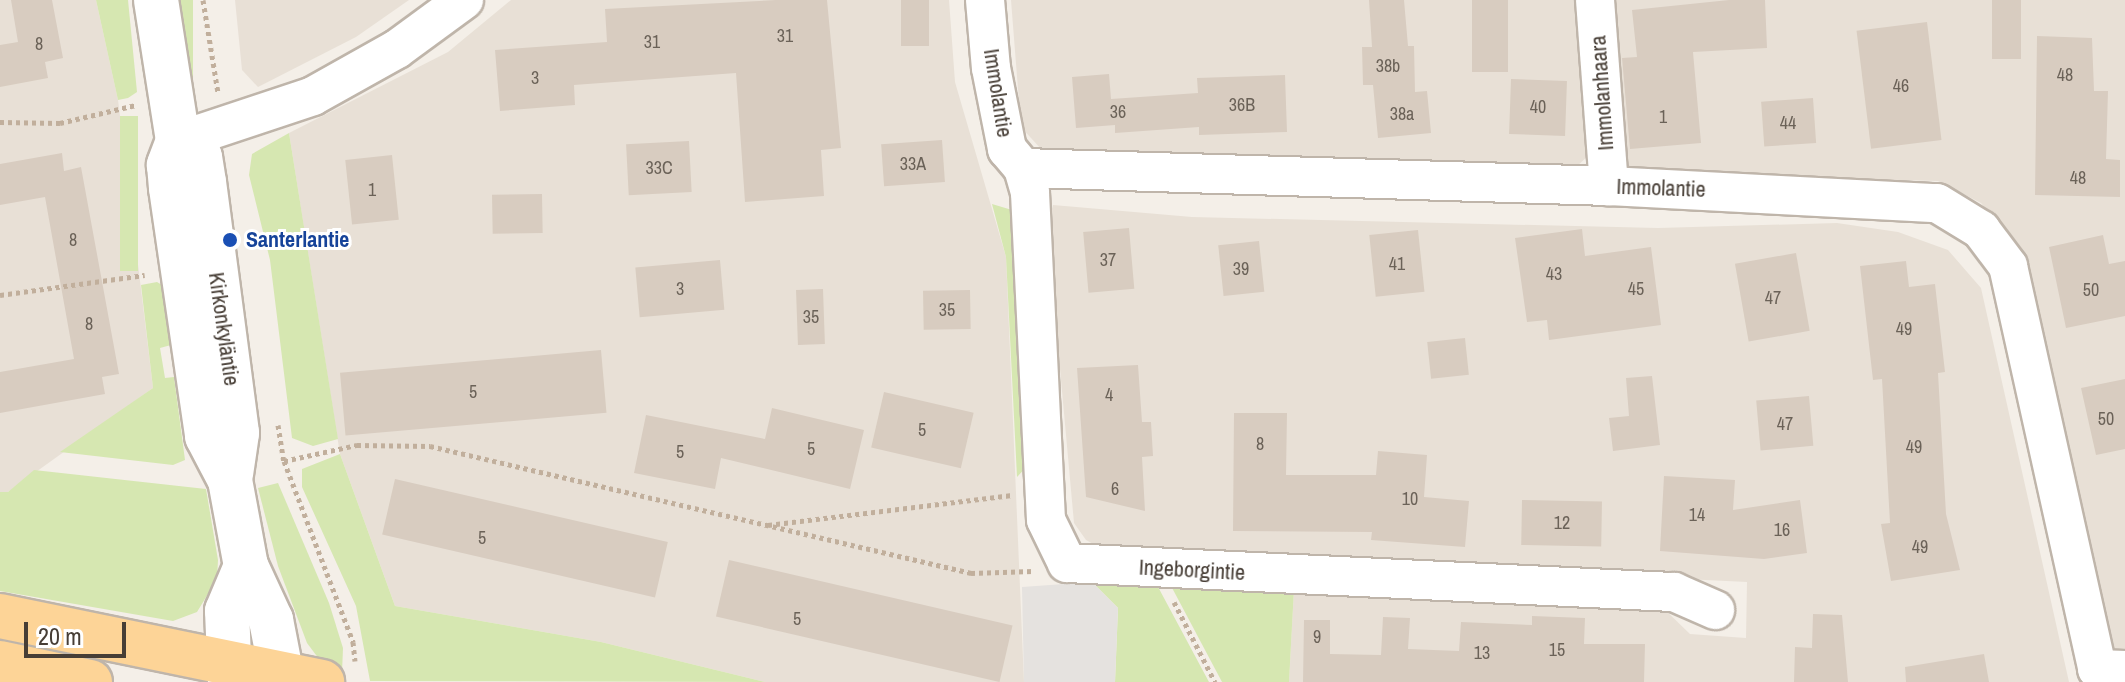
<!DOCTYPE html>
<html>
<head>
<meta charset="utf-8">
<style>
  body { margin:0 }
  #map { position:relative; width:2125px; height:682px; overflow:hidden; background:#f4efe8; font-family:"Archivo Narrow",sans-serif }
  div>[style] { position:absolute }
  .residential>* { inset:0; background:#e8e0d6 }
  .green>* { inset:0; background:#d6e7b1; transform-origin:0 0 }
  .parking>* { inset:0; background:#e5e2df }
  .building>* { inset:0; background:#d8ccc0; transform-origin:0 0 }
  .path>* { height:5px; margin-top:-2.5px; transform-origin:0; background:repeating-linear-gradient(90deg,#c1af9c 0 4px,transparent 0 8px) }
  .roads { filter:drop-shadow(2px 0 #bfb5aa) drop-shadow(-2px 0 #bfb5aa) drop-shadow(0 2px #bfb5aa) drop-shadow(0 -2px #bfb5aa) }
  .minor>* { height:38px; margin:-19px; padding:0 19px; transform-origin:19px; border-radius:19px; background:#fff }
  .tertiary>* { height:44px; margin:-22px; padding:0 22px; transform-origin:22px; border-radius:22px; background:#fff }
  .primary>* { height:44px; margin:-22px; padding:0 22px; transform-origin:22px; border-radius:22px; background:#fdd497 }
  .dots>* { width:22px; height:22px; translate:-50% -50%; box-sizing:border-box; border:4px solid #fff; border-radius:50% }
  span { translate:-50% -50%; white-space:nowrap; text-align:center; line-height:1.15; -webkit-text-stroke:6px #fff; paint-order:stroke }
  .number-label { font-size:18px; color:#6b6258 }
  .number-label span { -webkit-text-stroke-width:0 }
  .street-label { font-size:22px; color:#473e36 }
  .transit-label { font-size:22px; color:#164399; font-weight:700 }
  .left { translate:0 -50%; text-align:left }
  .scale { position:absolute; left:24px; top:622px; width:102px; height:36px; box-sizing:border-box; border:4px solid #473e36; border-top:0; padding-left:10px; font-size:24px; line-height:28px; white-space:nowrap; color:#473e36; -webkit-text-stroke:6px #fff; paint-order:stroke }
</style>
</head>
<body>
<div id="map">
  <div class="residential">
    <div style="clip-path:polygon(0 0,96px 0,118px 100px,153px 388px,8px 492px,0 492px)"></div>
    <div style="clip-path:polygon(235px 0,409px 0,356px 37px,258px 87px,242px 70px)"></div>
    <div style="clip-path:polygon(511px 0,949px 0,955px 82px,1006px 257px,1024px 682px,765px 682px,601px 642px,395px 606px,340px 454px,289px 133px,448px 52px)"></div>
    <div style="clip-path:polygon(1011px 0,1578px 0,1591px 153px,1574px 169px,1041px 149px,1021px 127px)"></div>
    <div style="clip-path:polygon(1610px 0,2125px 0,2125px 651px,2115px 651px,2105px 639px,2020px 251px,1981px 203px,1938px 181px,1637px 173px,1622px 161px)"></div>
    <div style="clip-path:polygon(1053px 205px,1192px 217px,1658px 228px,1837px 223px,1898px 232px,1948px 250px,1981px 288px,2069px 682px,1289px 682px,1294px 589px,1659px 604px,1690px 634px,1746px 638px,1747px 582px,1106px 551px,1086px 540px,1074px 523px,1047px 226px)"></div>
  </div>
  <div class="green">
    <div style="clip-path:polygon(96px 0,128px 0,137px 92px,128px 98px,118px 100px)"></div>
    <div style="left:178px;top:0;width:15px;height:84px"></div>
    <div style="left:120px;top:116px;width:18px;height:155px"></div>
    <div style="clip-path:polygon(289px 133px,338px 439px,313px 446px,292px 438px,270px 260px,249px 175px,252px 154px)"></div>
    <div style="clip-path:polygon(992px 204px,1012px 210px,1033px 460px,1017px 477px,1006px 257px)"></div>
    <div style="clip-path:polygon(157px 282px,162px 285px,171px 345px,160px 348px,165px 378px,174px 377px,185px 460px,173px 465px,60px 452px,153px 388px,141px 285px)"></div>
    <div style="clip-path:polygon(340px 454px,395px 606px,601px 642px,765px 682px,370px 681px,356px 606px,302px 487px,302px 469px)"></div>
    <div style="clip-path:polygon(34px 470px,206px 489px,218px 560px,217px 579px,197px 612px,173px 621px,0 591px,0 492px,8px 492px)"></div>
    <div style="clip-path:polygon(278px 483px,329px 603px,343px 648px,342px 673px,319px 659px,307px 643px,278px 566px,258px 488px)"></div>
    <div style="clip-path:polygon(1092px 582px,1157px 585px,1209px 682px,1115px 682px,1118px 608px)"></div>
    <div style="clip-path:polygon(1170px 584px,1294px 589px,1289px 682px,1222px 682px)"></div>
  </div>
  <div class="parking">
    <div style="clip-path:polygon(1092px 582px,1118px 608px,1115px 682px,1024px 682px,1022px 587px)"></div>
  </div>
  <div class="building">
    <div style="clip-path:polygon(11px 0,52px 0,63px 58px,45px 62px,48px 78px,0 87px,0 45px,18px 42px)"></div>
    <div style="clip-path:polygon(776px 0,827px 0,841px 148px,821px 150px,824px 196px,745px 202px,736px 73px,574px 85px,575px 105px,500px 111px,495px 50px,607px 42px,605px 9px)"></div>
    <div style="left:901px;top:0;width:28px;height:46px"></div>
    <div style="clip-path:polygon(1369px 0,1404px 0,1408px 46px,1414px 46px,1415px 92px,1427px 91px,1431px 133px,1378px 138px,1373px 85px,1363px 85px,1362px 47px,1372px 47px)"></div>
    <div style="left:1472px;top:0;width:36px;height:72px"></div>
    <div style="clip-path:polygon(1729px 0,1765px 0,1767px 48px,1693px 52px,1701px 143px,1630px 149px,1622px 58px,1637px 57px,1632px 10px)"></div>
    <div style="left:1992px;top:0;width:29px;height:59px"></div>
    <div style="left:1927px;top:22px;width:119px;height:71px;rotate:83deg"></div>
    <div style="clip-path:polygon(2037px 36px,2092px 38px,2094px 91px,2108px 91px,2106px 159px,2120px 160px,2120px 197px,2035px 195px)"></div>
    <div style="clip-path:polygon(1109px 74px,1111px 99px,1198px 93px,1197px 78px,1285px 75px,1287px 132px,1199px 135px,1199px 127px,1115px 133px,1115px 125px,1076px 128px,1072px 77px)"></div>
    <div style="left:1511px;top:79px;width:56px;height:55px;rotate:2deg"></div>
    <div style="left:1813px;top:98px;width:45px;height:52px;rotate:86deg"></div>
    <div style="left:942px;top:140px;width:42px;height:61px;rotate:86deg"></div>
    <div style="left:689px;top:141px;width:51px;height:63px;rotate:87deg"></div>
    <div style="clip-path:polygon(62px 153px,64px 171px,81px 167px,119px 374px,102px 377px,105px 394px,0 413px,0 372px,74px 359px,45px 197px,0 205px,0 164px)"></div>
    <div style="left:392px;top:155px;width:65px;height:47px;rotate:84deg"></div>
    <div style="left:542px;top:194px;width:39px;height:50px;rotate:89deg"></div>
    <div style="left:1129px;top:228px;width:61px;height:46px;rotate:85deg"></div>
    <div style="clip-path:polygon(1582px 229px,1585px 256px,1651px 247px,1661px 325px,1549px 340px,1547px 320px,1527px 322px,1515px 238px)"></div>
    <div style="left:1418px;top:230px;width:62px;height:49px;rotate:84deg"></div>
    <div style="clip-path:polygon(2103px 235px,2109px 264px,2125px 261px,2125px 316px,2066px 328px,2049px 247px)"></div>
    <div style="left:1259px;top:241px;width:51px;height:41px;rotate:84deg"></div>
    <div style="left:1796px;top:253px;width:79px;height:62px;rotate:80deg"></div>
    <div style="left:720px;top:260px;width:50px;height:85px;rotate:85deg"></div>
    <div style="clip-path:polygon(1906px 261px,1909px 287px,1935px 284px,1945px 372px,1938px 373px,1946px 514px,1960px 570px,1891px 581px,1881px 524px,1890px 523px,1882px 379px,1873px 380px,1860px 266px)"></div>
    <div style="left:823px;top:289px;width:55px;height:27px;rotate:88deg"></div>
    <div style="left:970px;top:290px;width:39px;height:47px;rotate:89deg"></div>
    <div style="left:1465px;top:338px;width:37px;height:38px;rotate:84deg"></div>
    <div style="left:601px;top:350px;width:63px;height:262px;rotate:85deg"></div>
    <div style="clip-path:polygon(1138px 365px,1142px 422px,1151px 422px,1153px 456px,1142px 457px,1145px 511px,1086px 497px,1077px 368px)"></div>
    <div style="clip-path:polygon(1652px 376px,1660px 445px,1613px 451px,1609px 418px,1629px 416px,1626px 378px)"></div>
    <div style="clip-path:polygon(2125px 379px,2125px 449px,2096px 455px,2081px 388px)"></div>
    <div style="left:884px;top:392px;width:92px;height:57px;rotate:13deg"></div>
    <div style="left:1809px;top:396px;width:50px;height:53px;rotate:85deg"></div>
    <div style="clip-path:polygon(772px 408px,864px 430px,850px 489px,721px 458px,715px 489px,634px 473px,646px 415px,765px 439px)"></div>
    <div style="clip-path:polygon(1234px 413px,1287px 413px,1286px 475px,1376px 475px,1378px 451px,1427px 455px,1424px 497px,1469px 501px,1465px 547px,1371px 540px,1372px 532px,1233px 531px)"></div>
    <div style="clip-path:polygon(1664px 476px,1735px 480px,1733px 510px,1800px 500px,1807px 553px,1764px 559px,1660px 551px)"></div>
    <div style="left:395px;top:479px;width:280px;height:57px;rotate:13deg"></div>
    <div style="left:1522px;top:500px;width:80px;height:45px;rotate:1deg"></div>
    <div style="left:729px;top:560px;width:291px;height:58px;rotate:13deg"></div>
    <div style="clip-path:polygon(1813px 614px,1842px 615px,1848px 682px,1794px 682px,1795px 647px,1812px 648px)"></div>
    <div style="clip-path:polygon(1532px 616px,1585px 618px,1584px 644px,1645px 644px,1644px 682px,1303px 682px,1304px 620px,1330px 620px,1330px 654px,1381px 655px,1383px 617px,1410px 618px,1408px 649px,1459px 651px,1461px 622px,1532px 625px)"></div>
    <div style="clip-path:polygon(1984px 654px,1989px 682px,1906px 682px,1905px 667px)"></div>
  </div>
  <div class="path">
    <div style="left:203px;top:0;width:94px;rotate:80.8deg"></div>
    <div style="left:0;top:122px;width:60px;rotate:1deg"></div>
    <div style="left:60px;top:123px;width:78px;rotate:-13.3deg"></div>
    <div style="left:0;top:295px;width:146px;rotate:-7.9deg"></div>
    <div style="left:278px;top:425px;width:36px;rotate:81deg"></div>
    <div style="left:284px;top:461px;width:194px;rotate:69.1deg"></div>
    <div style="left:353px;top:642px;width:19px;rotate:84deg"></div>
    <div style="left:284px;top:461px;width:75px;rotate:-12.4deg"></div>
    <div style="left:357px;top:445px;width:73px;rotate:0.8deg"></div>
    <div style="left:430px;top:446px;width:556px;rotate:13.21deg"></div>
    <div style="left:971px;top:573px;width:63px;rotate:-1.8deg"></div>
    <div style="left:768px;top:525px;width:246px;rotate:-7deg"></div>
    <div style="left:1174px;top:602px;width:90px;rotate:62.9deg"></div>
  </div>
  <div class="roads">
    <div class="minor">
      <div style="left:985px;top:0;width:68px;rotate:85deg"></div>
      <div style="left:991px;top:68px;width:83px;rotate:78.8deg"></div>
      <div style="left:1007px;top:149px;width:25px;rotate:50deg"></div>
      <div style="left:1023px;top:168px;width:26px;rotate:74deg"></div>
      <div style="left:1030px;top:193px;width:327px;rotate:87.2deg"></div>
      <div style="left:1046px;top:520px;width:48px;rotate:64deg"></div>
      <div style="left:1067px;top:563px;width:608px;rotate:2.74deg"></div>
      <div style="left:1674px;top:592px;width:45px;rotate:23.7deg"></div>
      <div style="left:1595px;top:0;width:187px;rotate:85.7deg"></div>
      <div style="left:178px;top:141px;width:142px;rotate:-18.4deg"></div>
      <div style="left:313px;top:96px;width:96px;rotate:-29.2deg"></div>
      <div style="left:397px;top:49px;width:83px;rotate:-36.2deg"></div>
      <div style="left:1023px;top:168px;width:586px;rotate:1.76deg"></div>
      <div style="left:1609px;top:186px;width:328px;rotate:3deg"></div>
      <div style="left:1937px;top:203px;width:52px;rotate:31.5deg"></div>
      <div style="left:1981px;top:230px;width:45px;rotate:53.1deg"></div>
      <div style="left:2008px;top:266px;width:413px;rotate:77.5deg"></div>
      <div style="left:2097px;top:669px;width:28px;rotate:2deg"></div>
    </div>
    <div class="tertiary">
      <div style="left:156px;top:0;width:143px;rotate:81.1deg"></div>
      <div style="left:178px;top:141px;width:26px;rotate:111deg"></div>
      <div style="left:169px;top:165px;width:23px;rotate:85deg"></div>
      <div style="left:171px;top:188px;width:251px;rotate:81.7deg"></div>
      <div style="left:207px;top:436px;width:50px;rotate:62.4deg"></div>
      <div style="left:230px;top:480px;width:87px;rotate:79.5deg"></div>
      <div style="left:246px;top:566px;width:60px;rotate:65.2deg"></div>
      <div style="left:271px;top:620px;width:63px;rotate:79deg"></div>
      <div style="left:178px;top:141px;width:27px;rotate:36deg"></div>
      <div style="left:200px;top:157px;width:25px;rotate:81deg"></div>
      <div style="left:204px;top:182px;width:253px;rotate:82.5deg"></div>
      <div style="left:237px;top:433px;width:41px;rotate:98.3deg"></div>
      <div style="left:230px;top:682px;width:71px;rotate:-92.4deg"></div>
      <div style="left:227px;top:611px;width:49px;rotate:-67.1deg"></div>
    </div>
    <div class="primary">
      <div style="left:0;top:616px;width:329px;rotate:11.6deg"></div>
      <div style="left:0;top:663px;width:92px;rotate:11.9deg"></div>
    </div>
  </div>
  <div class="dots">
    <div style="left:230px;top:240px;background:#1a4fb4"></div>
  </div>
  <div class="number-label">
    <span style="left:785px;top:36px">31</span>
    <span style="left:652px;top:42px">31</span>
    <span style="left:39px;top:44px">8</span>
    <span style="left:1388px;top:66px">38b</span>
    <span style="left:2065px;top:75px">48</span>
    <span style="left:535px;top:78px">3</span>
    <span style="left:1901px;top:86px">46</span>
    <span style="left:1242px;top:105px">36B</span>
    <span style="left:1538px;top:107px">40</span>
    <span style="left:1118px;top:112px">36</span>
    <span style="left:1402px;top:114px">38a</span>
    <span style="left:1663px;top:117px">1</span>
    <span style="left:1788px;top:123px">44</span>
    <span style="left:913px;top:164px">33A</span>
    <span style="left:659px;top:168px">33C</span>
    <span style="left:2078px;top:178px">48</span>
    <span style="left:372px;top:190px">1</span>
    <span style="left:73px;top:240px">8</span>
    <span style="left:1108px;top:260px">37</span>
    <span style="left:1397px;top:264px">41</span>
    <span style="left:1241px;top:269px">39</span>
    <span style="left:1554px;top:274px">43</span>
    <span style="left:680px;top:289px">3</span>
    <span style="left:1636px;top:289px">45</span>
    <span style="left:2091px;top:290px">50</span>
    <span style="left:1773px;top:298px">47</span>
    <span style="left:947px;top:310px">35</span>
    <span style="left:811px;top:317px">35</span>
    <span style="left:89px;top:324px">8</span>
    <span style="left:1904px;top:329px">49</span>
    <span style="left:473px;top:392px">5</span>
    <span style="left:1109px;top:395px">4</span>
    <span style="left:2106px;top:419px">50</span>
    <span style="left:1785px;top:424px">47</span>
    <span style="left:922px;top:430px">5</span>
    <span style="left:1260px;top:444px">8</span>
    <span style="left:1914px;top:447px">49</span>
    <span style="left:811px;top:449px">5</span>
    <span style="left:680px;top:452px">5</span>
    <span style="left:1115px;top:489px">6</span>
    <span style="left:1410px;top:499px">10</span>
    <span style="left:1697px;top:515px">14</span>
    <span style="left:1562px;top:523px">12</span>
    <span style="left:1782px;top:530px">16</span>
    <span style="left:482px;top:538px">5</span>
    <span style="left:1920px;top:547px">49</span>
    <span style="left:797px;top:619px">5</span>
    <span style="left:1317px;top:637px">9</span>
    <span style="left:1557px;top:650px">15</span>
    <span style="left:1482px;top:653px">13</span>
  </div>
  <div class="street-label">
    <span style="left:998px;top:93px;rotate:81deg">Immolantie</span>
    <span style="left:1602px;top:93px;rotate:-94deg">Immolanhaara</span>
    <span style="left:1661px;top:188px;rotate:2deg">Immolantie</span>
    <span style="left:224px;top:329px;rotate:82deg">Kirkonkyläntie</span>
    <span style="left:1192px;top:570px;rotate:3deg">Ingeborgintie</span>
  </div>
  <div class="transit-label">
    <span class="left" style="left:246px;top:240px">Santerlantie</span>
  </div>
  <div class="scale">20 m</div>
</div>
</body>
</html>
